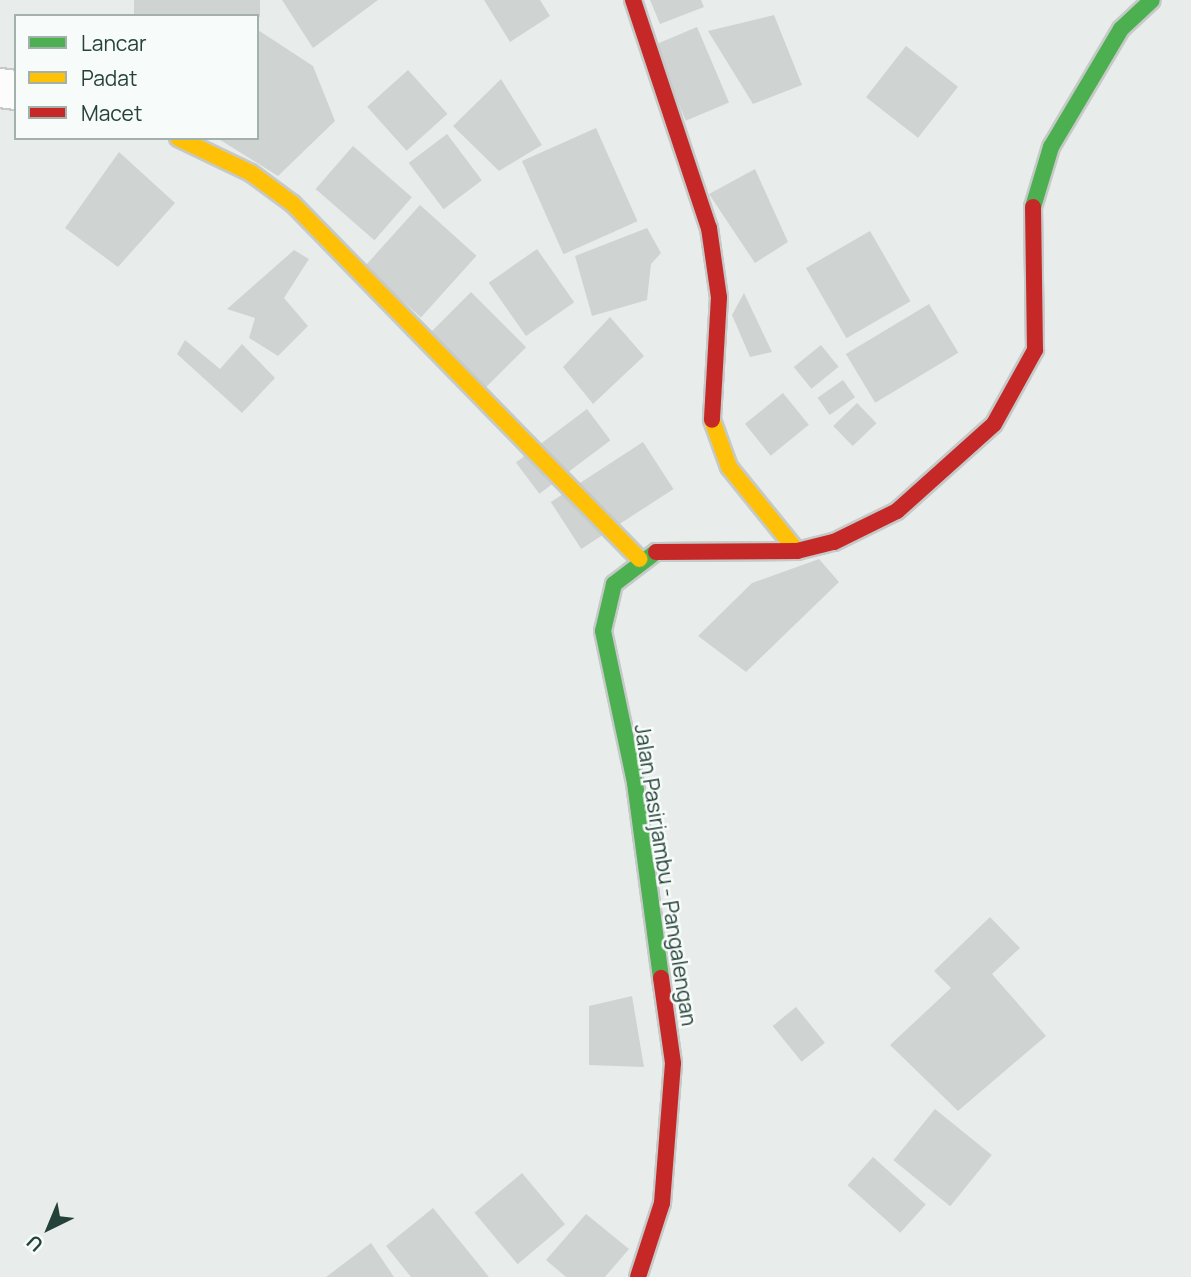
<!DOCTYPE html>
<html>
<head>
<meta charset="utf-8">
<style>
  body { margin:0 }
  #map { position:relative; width:1191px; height:1277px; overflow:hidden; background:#e8edeb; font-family:Manrope,sans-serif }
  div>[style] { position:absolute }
  .building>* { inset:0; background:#cfd4d2; transform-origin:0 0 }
  .roads { filter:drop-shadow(2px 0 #c5cac8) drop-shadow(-2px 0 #c5cac8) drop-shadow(0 2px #c5cac8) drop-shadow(0 -2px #c5cac8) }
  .street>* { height:38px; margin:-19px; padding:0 19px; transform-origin:19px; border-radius:19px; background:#fcfcfc }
  .fast>* { height:16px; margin:-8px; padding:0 8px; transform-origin:8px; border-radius:8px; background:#4caf50 }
  .slow>* { height:16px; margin:-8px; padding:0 8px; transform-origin:8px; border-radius:8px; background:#ffc107 }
  .jam>* { height:16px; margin:-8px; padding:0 8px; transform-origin:8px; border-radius:8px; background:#c62828 }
  span { translate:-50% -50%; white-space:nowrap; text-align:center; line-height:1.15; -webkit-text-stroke:5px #f7fbf9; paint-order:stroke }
  .street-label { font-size:21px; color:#24423a }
  .legend { position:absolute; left:14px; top:14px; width:245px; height:126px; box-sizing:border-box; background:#f7fbf9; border:2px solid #a3b1ad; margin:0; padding:9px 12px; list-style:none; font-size:21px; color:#24423a }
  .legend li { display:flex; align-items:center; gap:14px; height:35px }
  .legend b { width:35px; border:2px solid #a3b1ad }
  .north { position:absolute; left:14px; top:1193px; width:70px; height:70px; -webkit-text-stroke:5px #f7fbf9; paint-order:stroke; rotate:223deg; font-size:19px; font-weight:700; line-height:28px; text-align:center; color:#24423a }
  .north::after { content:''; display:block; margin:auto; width:24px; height:32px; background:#24423a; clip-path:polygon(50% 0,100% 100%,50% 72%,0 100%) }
</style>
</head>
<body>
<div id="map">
  <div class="building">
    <div style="left:134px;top:0;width:126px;height:17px"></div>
    <div style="clip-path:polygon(282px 0,378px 0,313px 48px)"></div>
    <div style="clip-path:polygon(484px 0,540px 0,550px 16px,510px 42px)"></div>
    <div style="clip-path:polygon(650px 0,701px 0,704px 7px,660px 24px)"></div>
    <div style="clip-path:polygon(774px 15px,802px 85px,753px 104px,708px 31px)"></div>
    <div style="left:697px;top:27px;width:82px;height:47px;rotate:67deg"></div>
    <div style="clip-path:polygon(258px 30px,313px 66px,335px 121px,278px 176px,217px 138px,257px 138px)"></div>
    <div style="left:906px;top:46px;width:66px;height:65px;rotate:38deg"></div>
    <div style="left:408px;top:70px;width:59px;height:55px;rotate:48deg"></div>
    <div style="clip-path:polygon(501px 79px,542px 145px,499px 171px,453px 126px)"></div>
    <div style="left:596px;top:128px;width:102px;height:81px;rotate:66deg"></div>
    <div style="left:447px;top:134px;width:58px;height:48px;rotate:53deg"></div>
    <div style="left:353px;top:146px;width:78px;height:57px;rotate:41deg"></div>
    <div style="clip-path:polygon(119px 152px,175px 203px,118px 267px,65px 228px)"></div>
    <div style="clip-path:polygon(755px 169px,788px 242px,755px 263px,709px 194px)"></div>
    <div style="left:420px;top:205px;width:76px;height:83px;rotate:42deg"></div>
    <div style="clip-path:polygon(647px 228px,661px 253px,651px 264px,647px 300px,592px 316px,575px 256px)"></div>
    <div style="left:870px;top:231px;width:81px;height:74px;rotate:60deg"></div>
    <div style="left:537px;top:249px;width:65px;height:59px;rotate:55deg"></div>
    <div style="clip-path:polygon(294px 250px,309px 259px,284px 298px,308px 326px,278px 356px,249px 338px,255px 318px,227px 309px)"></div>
    <div style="left:471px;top:292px;width:78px;height:60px;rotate:45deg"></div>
    <div style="clip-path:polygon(744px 293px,772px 352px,750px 357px,732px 315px)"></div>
    <div style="left:929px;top:304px;width:57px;height:97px;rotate:59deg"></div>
    <div style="clip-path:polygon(610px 317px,644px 356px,593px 404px,563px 367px)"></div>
    <div style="clip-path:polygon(185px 340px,220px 369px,242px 344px,275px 378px,242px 413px,177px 354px)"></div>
    <div style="left:821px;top:345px;width:28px;height:35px;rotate:51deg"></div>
    <div style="left:843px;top:380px;width:21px;height:31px;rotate:55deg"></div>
    <div style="left:783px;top:393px;width:41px;height:49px;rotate:51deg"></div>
    <div style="left:857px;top:403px;width:28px;height:33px;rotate:46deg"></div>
    <div style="left:587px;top:409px;width:39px;height:89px;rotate:53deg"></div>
    <div style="left:643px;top:442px;width:56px;height:110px;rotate:57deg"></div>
    <div style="clip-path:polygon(819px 559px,839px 582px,746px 672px,698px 636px,752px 583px)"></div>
    <div style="clip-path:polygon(990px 917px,1020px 948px,992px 974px,1046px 1036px,958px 1111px,890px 1045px,951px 988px,934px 971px)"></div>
    <div style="clip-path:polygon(632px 996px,644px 1067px,589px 1065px,589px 1006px)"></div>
    <div style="left:796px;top:1007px;width:46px;height:30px;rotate:51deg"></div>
    <div style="left:935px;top:1109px;width:73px;height:66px;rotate:39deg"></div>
    <div style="left:873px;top:1157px;width:71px;height:38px;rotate:42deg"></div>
    <div style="left:522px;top:1173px;width:67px;height:62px;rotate:50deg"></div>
    <div style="clip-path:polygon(433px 1208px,489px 1277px,411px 1277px,386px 1246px)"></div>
    <div style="clip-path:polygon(586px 1214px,629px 1249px,605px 1277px,566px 1277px,546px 1260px)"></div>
    <div style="clip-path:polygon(371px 1243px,394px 1277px,326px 1277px)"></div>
  </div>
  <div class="roads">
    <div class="street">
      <div style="left:0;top:88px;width:16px;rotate:7deg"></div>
    </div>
    <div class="fast">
      <div style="left:1033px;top:207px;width:63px;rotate:-73.3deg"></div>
      <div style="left:1051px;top:147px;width:137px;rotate:-59.3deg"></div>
      <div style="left:1121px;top:29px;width:42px;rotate:-43.1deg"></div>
      <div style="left:656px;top:552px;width:53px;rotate:142.7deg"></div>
      <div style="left:614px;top:584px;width:48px;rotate:103.2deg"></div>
      <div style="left:603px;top:631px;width:155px;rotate:78.1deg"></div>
      <div style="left:635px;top:783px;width:197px;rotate:82.4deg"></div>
    </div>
    <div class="slow">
      <div style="left:178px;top:138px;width:81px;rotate:25.6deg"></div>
      <div style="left:251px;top:173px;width:52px;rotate:36.4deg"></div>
      <div style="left:293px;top:204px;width:496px;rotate:45.7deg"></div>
      <div style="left:712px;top:420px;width:50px;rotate:70.1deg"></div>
      <div style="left:729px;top:467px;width:108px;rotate:51deg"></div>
    </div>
    <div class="jam">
      <div style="left:633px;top:0;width:240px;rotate:71.6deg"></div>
      <div style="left:709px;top:228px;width:70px;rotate:81.8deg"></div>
      <div style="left:719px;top:297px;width:123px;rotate:93.3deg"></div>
      <div style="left:656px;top:552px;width:141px;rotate:-0.4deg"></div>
      <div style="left:797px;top:551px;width:38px;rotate:-14deg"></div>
      <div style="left:834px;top:542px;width:70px;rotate:-26.2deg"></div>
      <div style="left:897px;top:511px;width:130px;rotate:-41.9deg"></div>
      <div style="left:994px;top:424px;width:85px;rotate:-61deg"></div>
      <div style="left:1035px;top:350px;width:143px;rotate:-90.8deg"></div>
      <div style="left:638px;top:1277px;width:78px;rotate:-72deg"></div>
      <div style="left:662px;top:1203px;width:140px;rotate:-85.5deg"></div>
      <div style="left:673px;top:1063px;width:86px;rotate:-98deg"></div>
    </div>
  </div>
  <div class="street-label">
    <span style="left:666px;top:875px;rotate:81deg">Jalan Pasirjambu - Pangalengan</span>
  </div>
  <ul class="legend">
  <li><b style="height:9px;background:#4caf50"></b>Lancar</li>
  <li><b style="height:9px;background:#ffc107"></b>Padat</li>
  <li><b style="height:9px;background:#c62828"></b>Macet</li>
  </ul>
  <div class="north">U</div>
</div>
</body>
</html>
